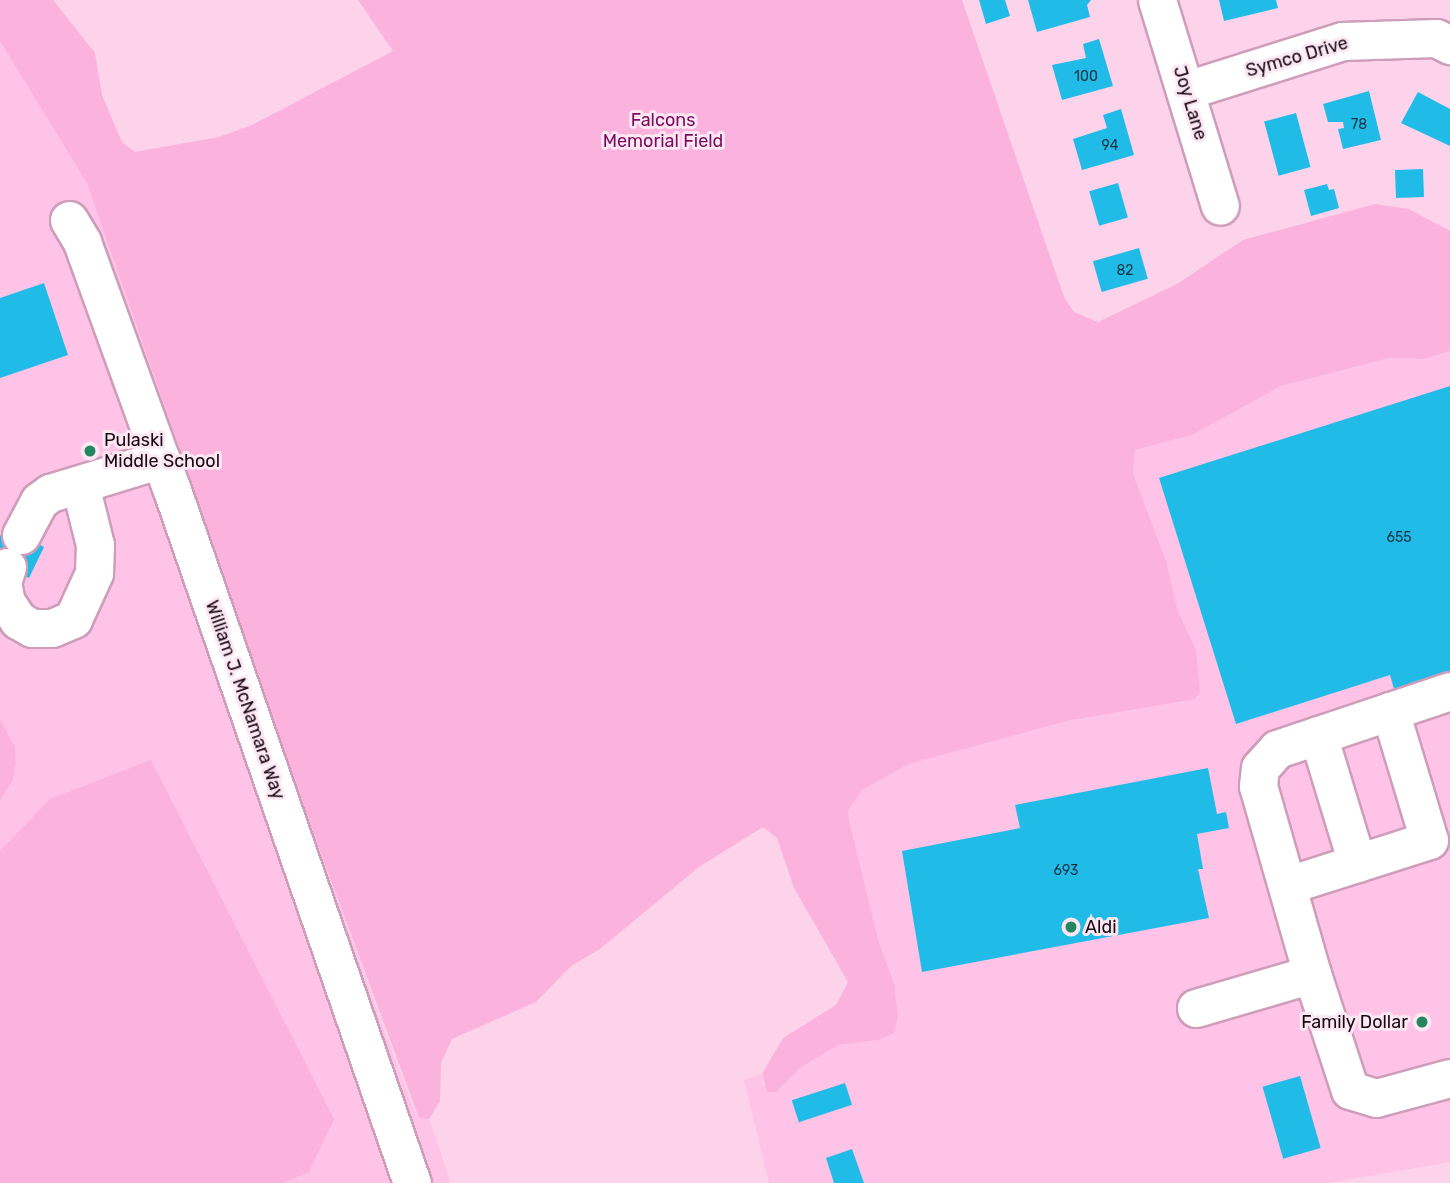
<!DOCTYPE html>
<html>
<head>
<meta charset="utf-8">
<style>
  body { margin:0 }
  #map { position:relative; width:1450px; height:1183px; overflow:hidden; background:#fcd3eb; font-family:Rubik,sans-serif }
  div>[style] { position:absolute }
  .built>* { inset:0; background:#fec3e6 }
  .green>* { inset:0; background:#fbb3de }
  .building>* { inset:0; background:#20bce7; transform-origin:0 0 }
  .roads { filter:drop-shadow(2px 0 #ce9dba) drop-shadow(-2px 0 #ce9dba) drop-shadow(0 2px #ce9dba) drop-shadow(0 -2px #ce9dba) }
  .minor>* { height:37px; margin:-18.5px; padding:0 18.5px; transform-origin:18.5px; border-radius:18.5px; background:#fff }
  .dots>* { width:19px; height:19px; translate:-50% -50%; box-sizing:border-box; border:4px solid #fce7f3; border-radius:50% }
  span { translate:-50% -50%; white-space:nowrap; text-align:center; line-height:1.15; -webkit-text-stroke:6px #fce7f3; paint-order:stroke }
  .number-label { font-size:14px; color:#193446 }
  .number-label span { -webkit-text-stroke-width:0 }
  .street-label { font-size:18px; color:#170711 }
  .park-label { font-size:18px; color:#7c0c5e }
  .poi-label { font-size:18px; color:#170711 }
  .left { translate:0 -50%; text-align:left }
  .right { translate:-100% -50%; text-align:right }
</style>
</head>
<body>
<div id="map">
  <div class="built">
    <div style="clip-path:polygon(0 41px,87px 182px,382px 1025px,414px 1110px,419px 1118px,429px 1119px,451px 1183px,0 1183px,0 800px,13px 780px,16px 764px,15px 747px,0 719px)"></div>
    <div style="clip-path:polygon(1450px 351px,1450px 1162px,1329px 1183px,769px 1183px,744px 1080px,762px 1074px,762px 1084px,776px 1092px,800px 1067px,838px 1045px,878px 1040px,894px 983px,879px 943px,849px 820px,848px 812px,862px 790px,909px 764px,1071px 720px,1196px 650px,1178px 611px,1166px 561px,1133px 474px,1135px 450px,1192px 435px,1281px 386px,1389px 358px,1424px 359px)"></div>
  </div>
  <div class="green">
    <div style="clip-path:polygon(0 0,53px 0,95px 53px,102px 95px,122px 142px,135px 152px,219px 137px,252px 125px,393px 51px,358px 0,962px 0,1064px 297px,1074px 312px,1098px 322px,1177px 284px,1243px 240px,1375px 204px,1409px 209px,1450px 231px,1450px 351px,1424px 359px,1389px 358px,1281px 386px,1192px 435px,1135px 450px,1133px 474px,1166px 561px,1178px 611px,1196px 650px,1200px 692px,1195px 699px,1071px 720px,909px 764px,862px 790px,848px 811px,849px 820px,879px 943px,894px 983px,898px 1016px,894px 1033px,878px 1040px,838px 1045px,801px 1067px,776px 1092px,767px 1092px,762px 1074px,783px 1038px,836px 1005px,848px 982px,794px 888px,777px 838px,763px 827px,699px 867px,600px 949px,571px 966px,536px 1002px,452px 1039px,441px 1063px,440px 1101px,429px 1119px,419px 1118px,304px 807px,87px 183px,0 41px)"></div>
    <div style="clip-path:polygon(0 719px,15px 747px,16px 764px,13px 780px,0 800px)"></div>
    <div style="clip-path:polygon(151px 760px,334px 1119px,309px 1172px,283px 1183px,0 1183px,0 851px,50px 799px)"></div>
  </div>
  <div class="building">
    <div style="clip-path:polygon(979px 0,1005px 0,1010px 16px,986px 24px)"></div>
    <div style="clip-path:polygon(1028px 0,1091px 0,1087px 5px,1090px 17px,1037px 32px)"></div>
    <div style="clip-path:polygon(1219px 0,1276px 0,1278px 8px,1224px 21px)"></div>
    <div style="clip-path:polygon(1099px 39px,1113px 86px,1062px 100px,1052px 65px,1086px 58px,1083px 44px)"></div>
    <div style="clip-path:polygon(1369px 91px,1381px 140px,1343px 149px,1338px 129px,1344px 128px,1343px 122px,1328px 122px,1323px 104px)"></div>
    <div style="clip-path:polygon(1418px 92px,1450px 109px,1450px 146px,1401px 123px)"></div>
    <div style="clip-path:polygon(1121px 109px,1134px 155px,1082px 170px,1073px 139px,1107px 128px,1103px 115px)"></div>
    <div style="left:1296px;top:113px;width:56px;height:33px;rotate:75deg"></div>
    <div style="left:1423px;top:169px;width:28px;height:28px;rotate:88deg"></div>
    <div style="left:1118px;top:183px;width:36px;height:30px;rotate:74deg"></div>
    <div style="clip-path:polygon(1327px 184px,1329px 190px,1334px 189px,1339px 208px,1311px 216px,1304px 190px)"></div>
    <div style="left:1139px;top:248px;width:32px;height:48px;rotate:74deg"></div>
    <div style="clip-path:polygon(44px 283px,68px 355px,0 378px,0 298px)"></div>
    <div style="clip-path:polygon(1450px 386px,1450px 672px,1394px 689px,1390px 675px,1236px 724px,1159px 478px)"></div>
    <div style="clip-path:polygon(13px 531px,44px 547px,29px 578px,0 564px,0 535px,8px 539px)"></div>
    <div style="clip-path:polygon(1208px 768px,1217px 814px,1226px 812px,1229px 828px,1197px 834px,1203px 869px,1198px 869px,1209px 918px,922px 972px,902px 851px,1020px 828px,1015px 805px)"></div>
    <div style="left:1300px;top:1076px;width:75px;height:39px;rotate:74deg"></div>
    <div style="left:845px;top:1083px;width:23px;height:56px;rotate:72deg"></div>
    <div style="clip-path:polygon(852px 1149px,864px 1183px,834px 1183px,826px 1158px)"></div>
  </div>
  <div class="roads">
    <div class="minor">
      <div style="left:1157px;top:0;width:215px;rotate:73deg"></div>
      <div style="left:1187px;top:90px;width:163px;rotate:-17.5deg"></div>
      <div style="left:1342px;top:41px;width:94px;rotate:-1.8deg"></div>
      <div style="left:1436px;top:38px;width:16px;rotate:27deg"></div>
      <div style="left:69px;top:220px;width:26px;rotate:59deg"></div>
      <div style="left:82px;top:242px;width:264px;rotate:70.1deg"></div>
      <div style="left:172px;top:490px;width:733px;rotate:70.9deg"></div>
      <div style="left:21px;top:535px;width:38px;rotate:-62deg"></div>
      <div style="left:39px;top:501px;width:14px;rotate:-36deg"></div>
      <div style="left:50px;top:493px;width:116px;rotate:-17deg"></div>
      <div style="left:7px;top:567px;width:16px;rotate:108deg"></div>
      <div style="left:2px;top:582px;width:20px;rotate:79deg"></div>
      <div style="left:6px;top:602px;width:22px;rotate:56deg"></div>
      <div style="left:18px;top:620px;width:16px;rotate:30deg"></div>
      <div style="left:32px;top:628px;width:20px"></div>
      <div style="left:52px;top:628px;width:23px;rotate:-23deg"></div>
      <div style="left:73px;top:619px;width:51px;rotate:-65.5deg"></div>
      <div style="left:94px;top:573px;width:28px;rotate:-88deg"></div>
      <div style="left:95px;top:545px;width:62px;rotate:-104deg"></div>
      <div style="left:1318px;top:735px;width:134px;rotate:73.1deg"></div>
      <div style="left:1288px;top:885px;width:148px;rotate:-17.7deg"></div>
      <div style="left:1429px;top:840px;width:135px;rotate:-106.8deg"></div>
      <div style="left:1312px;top:974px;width:122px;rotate:71.9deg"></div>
      <div style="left:1350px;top:1090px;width:27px;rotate:17deg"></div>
      <div style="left:1376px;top:1098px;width:77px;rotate:-15.1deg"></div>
      <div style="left:1196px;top:1008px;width:121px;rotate:-16.3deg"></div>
      <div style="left:1312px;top:974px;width:196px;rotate:-106deg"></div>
      <div style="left:1258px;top:786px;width:18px;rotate:-84deg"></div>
      <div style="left:1260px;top:768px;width:25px;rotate:-48deg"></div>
      <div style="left:1277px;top:749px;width:182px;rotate:-18.5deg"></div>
    </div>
  </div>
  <div class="dots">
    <div style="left:90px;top:451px;background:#248761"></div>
    <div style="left:1071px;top:927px;background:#248761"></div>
    <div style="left:1422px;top:1022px;background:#248761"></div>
  </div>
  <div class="number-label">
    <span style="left:1086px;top:77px">100</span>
    <span style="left:1359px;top:125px">78</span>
    <span style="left:1110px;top:146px">94</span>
    <span style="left:1125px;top:271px">82</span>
    <span style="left:1399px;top:538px">655</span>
    <span style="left:1066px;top:871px">693</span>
  </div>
  <div class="street-label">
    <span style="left:1297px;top:57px;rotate:-16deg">Symco Drive</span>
    <span style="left:1190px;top:103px;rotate:73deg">Joy Lane</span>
    <span style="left:245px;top:700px;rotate:71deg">William J. McNamara Way</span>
  </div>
  <div class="park-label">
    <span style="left:663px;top:131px">Falcons<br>Memorial Field</span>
  </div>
  <div class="poi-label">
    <span class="left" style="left:104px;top:451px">Pulaski<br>Middle School</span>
    <span class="left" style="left:1085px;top:927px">Aldi</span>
    <span class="right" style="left:1408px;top:1022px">Family Dollar</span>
  </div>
</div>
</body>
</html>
